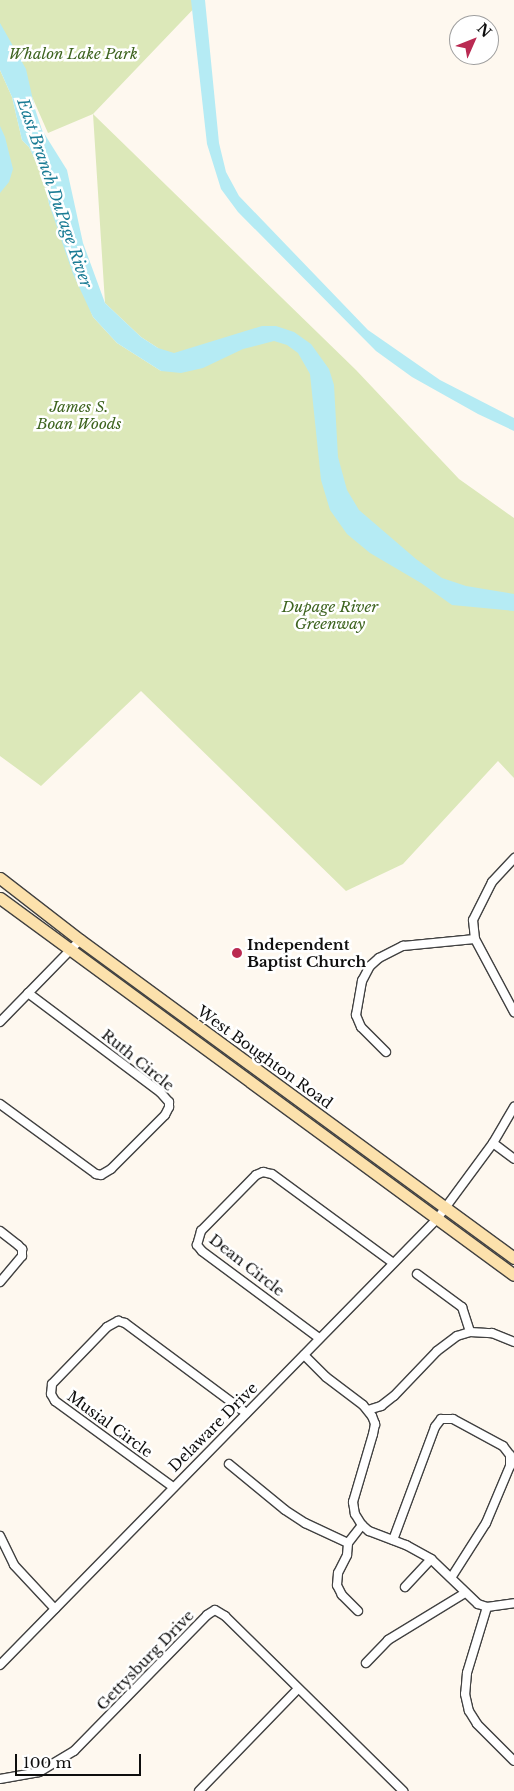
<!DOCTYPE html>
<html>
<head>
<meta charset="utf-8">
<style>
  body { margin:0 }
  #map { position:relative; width:514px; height:1791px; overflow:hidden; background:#fef8ef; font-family:"Libre Baskerville",serif }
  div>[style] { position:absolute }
  .green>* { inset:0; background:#dce8b9 }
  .water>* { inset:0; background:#b5ebf4 }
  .roads { filter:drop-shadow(1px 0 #414141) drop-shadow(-1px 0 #414141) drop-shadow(0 1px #414141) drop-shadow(0 -1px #414141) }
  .minor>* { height:8px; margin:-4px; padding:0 4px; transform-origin:4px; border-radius:4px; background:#fff }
  .secondary>* { height:11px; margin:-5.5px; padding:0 5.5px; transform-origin:5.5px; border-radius:5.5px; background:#fce1ac }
  .dots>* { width:14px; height:14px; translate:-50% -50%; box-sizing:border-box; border:2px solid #fff; border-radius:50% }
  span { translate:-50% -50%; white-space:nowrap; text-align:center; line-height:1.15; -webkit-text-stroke:5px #fff; paint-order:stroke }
  .park-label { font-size:15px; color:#3e6420; font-style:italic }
  .poi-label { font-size:15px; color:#0e0e0e; font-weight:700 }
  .left { translate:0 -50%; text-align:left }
  .street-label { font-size:15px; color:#0e0e0e }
  .water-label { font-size:16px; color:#1a7c95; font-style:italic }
  .north { position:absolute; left:449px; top:15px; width:50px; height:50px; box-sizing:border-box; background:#fff; border:1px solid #9f9f9f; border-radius:50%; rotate:46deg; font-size:14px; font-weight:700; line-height:20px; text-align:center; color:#0e0e0e }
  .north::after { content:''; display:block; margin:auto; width:18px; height:22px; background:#ba2a52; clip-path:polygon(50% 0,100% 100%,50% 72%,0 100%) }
  .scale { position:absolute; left:15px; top:1754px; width:126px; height:22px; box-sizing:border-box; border:2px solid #0e0e0e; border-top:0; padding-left:6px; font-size:15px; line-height:18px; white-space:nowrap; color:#0e0e0e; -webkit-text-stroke:4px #fff; paint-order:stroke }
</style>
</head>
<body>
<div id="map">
  <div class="green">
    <div style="clip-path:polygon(0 0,202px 0,93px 114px,356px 370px,459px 479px,514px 518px,514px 778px,498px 761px,403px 864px,346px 891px,141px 691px,41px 786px,0 756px,0 70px,12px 97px,22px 140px,29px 147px,44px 178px,49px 204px,93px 317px,117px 343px,161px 371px,158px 348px,141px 337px,105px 303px,93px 114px,48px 133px,0 24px)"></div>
  </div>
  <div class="water">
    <div style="clip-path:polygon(191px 0,205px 0,219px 143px,226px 172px,239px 196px,368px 330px,440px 380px,514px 418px,514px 431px,478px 414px,412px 377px,376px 351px,238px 212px,221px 189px,207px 144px)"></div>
    <div style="clip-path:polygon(0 23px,26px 69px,35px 109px,42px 130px,67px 170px,83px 243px,105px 303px,141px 337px,158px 348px,174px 353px,262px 326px,276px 326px,294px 332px,311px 344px,329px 369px,334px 385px,338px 457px,347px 490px,359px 510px,416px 559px,442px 578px,466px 586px,514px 594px,514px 611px,452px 605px,421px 583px,370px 553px,347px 534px,330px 510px,321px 480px,310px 374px,298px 353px,287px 345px,274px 341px,243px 349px,203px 368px,181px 373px,161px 371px,117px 343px,93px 317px,73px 274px,49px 204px,44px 178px,29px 147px,22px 140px,12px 97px,0 70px)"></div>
    <div style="clip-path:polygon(0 126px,5px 137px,13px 169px,9px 182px,0 193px)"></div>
  </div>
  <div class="roads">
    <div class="minor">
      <div style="left:475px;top:939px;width:83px;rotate:61.9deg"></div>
      <div style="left:0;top:1022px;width:115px;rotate:-45.7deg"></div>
      <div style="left:386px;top:1052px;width:35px;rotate:-135deg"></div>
      <div style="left:361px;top:1027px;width:13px;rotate:-113deg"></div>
      <div style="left:356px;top:1015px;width:35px;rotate:-80deg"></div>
      <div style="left:362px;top:981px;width:17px;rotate:-62deg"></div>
      <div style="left:370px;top:966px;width:12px;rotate:-42deg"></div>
      <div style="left:379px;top:958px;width:27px;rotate:-27deg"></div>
      <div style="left:403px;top:946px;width:72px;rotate:-5.6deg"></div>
      <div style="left:475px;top:939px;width:19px;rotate:-96deg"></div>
      <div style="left:473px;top:920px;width:42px;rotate:-63.4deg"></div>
      <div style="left:492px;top:882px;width:33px;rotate:-47deg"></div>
      <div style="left:0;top:1104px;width:119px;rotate:36.1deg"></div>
      <div style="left:96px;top:1174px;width:5px;rotate:11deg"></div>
      <div style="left:101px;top:1175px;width:12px;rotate:-31deg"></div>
      <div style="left:111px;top:1169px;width:76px;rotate:-45deg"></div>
      <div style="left:165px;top:1115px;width:9px;rotate:-63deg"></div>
      <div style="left:169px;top:1107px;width:5px;rotate:-90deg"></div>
      <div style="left:169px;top:1102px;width:13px;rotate:-132deg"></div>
      <div style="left:160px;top:1092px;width:165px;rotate:-143.1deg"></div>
      <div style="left:493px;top:1143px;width:26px;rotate:37deg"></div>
      <div style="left:0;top:1231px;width:23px;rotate:38deg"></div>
      <div style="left:18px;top:1245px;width:6px;rotate:45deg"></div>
      <div style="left:22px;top:1249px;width:7px;rotate:90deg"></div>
      <div style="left:22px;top:1256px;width:34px;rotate:130deg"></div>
      <div style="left:417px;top:1274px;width:56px;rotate:36.3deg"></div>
      <div style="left:462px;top:1307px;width:26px;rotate:72deg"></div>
      <div style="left:319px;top:1338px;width:146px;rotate:-143.4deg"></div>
      <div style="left:202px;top:1251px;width:8px;rotate:-130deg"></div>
      <div style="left:197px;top:1245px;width:15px;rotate:-74deg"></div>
      <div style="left:201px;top:1231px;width:78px;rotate:-45.5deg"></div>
      <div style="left:256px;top:1175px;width:8px;rotate:-23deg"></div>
      <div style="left:263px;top:1172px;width:9px;rotate:13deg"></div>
      <div style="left:272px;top:1174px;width:150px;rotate:36.3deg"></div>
      <div style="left:304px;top:1355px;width:31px;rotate:45deg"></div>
      <div style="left:326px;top:1377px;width:46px;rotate:37.1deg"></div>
      <div style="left:363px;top:1405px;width:14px;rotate:51deg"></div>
      <div style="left:372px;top:1416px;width:9px;rotate:69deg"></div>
      <div style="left:375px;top:1424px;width:10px;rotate:101deg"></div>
      <div style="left:373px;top:1434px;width:71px;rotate:106.4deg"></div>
      <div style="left:353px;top:1502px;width:12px;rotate:81deg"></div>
      <div style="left:355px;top:1514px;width:13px;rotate:58deg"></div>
      <div style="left:362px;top:1525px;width:9px;rotate:41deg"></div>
      <div style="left:369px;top:1531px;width:40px;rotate:21deg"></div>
      <div style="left:406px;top:1545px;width:29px;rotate:29deg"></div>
      <div style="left:431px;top:1559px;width:65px;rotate:43.8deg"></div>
      <div style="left:478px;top:1604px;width:9px;rotate:18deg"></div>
      <div style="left:487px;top:1607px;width:27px;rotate:-8deg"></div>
      <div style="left:368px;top:1410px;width:14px;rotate:-17deg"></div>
      <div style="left:381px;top:1406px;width:16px;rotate:-38deg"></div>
      <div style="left:394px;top:1396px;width:62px;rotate:-46.3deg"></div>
      <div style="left:437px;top:1351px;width:25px;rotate:-37deg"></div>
      <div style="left:457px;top:1336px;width:14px;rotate:-17deg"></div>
      <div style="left:470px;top:1332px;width:22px;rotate:3deg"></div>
      <div style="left:492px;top:1333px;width:24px;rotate:22deg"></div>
      <div style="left:229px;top:1464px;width:72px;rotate:39.4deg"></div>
      <div style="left:285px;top:1510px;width:24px;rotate:33deg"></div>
      <div style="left:305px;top:1523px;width:47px;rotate:24.9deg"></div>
      <div style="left:173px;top:1487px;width:146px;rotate:-143.9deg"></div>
      <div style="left:55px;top:1401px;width:8px;rotate:-120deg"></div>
      <div style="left:51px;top:1394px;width:10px;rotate:-84deg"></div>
      <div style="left:52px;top:1384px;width:79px;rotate:-46deg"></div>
      <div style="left:107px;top:1327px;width:13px;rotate:-29deg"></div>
      <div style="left:118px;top:1321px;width:7px;rotate:16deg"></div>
      <div style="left:125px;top:1323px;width:151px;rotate:36.6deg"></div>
      <div style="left:0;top:1536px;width:32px;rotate:64deg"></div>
      <div style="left:14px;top:1565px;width:60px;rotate:47deg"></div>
      <div style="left:393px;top:1540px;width:121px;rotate:-69.6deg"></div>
      <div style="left:435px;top:1427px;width:10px;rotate:-53deg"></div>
      <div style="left:441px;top:1419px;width:12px"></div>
      <div style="left:453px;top:1419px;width:57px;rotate:28.4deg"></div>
      <div style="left:503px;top:1446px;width:11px;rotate:52deg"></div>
      <div style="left:510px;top:1455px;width:11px;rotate:90deg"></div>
      <div style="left:510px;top:1466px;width:62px;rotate:112.8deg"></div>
      <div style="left:486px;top:1523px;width:65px;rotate:122.5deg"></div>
      <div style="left:405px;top:1587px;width:38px;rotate:-47deg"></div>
      <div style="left:487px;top:1607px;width:69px;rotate:106.9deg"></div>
      <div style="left:467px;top:1673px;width:21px;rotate:95deg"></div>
      <div style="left:465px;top:1694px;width:17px;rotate:77deg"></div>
      <div style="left:469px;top:1711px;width:15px;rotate:58deg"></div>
      <div style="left:477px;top:1724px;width:52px;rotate:45deg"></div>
      <div style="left:358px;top:1611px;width:23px;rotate:-135deg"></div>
      <div style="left:342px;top:1595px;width:11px;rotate:-117deg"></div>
      <div style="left:337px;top:1585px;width:12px;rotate:-85deg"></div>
      <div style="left:338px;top:1573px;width:20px;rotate:-63deg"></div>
      <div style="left:347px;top:1555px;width:12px;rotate:-85deg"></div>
      <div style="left:348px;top:1543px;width:23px;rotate:-52deg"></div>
      <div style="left:366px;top:1663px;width:32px;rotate:-46deg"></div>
      <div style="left:388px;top:1640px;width:90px;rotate:-31.4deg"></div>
      <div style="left:0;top:1665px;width:624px;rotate:-45.58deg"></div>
      <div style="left:437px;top:1219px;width:94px;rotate:-53.6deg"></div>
      <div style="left:493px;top:1143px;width:42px;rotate:-59.7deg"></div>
      <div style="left:0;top:1779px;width:40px;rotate:-10deg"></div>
      <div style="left:39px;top:1772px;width:41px;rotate:-31deg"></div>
      <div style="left:74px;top:1751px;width:190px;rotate:-45.6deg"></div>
      <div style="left:207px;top:1615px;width:9px;rotate:-32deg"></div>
      <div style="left:215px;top:1610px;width:12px;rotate:31deg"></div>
      <div style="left:225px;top:1616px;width:250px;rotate:44.5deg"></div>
      <div style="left:199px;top:1791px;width:142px;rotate:-45.9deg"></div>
    </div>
    <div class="secondary">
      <div style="left:0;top:878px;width:101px;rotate:37.8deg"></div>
      <div style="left:80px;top:940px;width:538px;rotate:36.23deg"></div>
      <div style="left:0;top:898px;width:637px;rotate:36.26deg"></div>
    </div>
  </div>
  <div class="dots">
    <div style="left:237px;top:953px;background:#ba2a52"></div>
  </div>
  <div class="park-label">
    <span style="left:73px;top:54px">Whalon Lake Park</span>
    <span style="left:79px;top:415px">James S.<br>Boan Woods</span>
    <span style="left:330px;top:615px">Dupage River<br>Greenway</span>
  </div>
  <div class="poi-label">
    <span class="left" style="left:247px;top:953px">Independent<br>Baptist Church</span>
  </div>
  <div class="street-label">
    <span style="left:265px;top:1057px;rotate:36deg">West Boughton Road</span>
    <span style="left:138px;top:1060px;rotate:39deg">Ruth Circle</span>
    <span style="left:247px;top:1265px;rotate:38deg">Dean Circle</span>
    <span style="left:110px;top:1424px;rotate:36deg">Musial Circle</span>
    <span style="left:213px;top:1427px;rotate:-45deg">Delaware Drive</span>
    <span style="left:145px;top:1660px;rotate:-46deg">Gettysburg Drive</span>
  </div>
  <div class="water-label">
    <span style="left:55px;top:193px;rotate:71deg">East Branch DuPage River</span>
  </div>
  <div class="north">N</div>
  <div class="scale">100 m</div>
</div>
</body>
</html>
